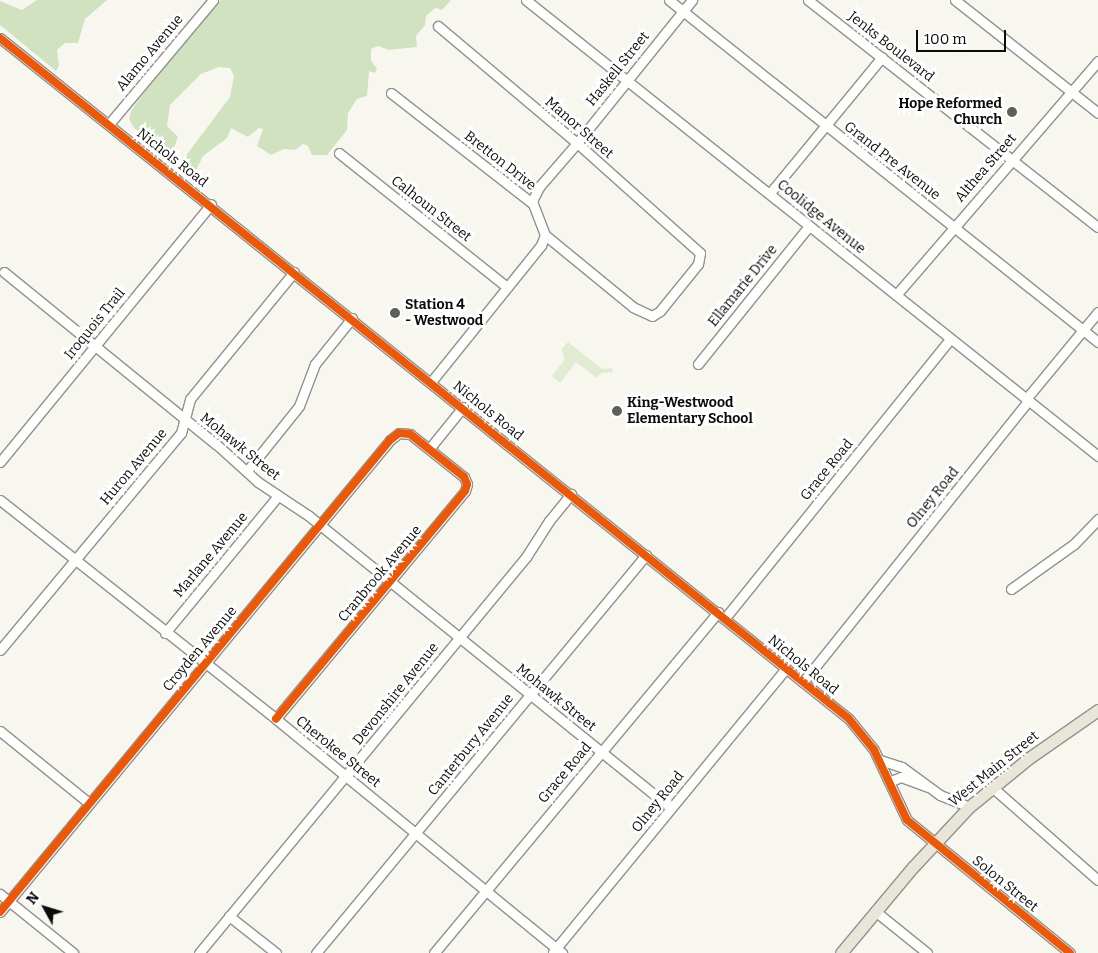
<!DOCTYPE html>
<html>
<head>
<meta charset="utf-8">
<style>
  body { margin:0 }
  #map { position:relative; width:1098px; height:953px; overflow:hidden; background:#f8f7ef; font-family:Bitter,serif }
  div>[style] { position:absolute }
  .green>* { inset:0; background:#e0ebd1 }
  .forest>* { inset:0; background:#d0e2c0 }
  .roads { filter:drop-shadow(1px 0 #92918e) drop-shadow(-1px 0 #92918e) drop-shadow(0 1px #92918e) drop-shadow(0 -1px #92918e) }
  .minor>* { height:9px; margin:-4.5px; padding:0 4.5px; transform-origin:4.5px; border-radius:4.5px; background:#fefefd }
  .major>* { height:11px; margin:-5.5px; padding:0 5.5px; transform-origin:5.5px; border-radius:5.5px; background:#e9e6d9 }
  .cycleway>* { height:8px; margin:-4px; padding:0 4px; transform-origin:4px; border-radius:4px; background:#e8590c }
  .dots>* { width:14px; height:14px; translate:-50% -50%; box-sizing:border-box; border:2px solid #fff; border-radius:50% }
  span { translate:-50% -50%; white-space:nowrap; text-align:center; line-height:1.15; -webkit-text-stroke:5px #fff; paint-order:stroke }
  .street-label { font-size:14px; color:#0b0b0b }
  .poi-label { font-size:14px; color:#0b0b0b; font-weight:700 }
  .right { translate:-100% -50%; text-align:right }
  .left { translate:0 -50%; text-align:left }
  .north { position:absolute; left:20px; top:883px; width:50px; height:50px; -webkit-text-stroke:4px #fff; paint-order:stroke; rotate:309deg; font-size:14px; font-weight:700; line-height:20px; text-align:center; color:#0b0b0b }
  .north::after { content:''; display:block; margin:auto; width:18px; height:22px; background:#0b0b0b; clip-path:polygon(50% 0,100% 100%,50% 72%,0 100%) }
  .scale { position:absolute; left:916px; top:30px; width:90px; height:22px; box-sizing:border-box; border:2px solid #0b0b0b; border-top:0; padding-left:6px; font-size:15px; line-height:18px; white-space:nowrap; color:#0b0b0b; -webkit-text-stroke:4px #fff; paint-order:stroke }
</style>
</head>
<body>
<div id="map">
  <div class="green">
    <div style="clip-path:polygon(568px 342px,602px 369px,612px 368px,613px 372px,601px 373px,597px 378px,576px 362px,560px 383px,552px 376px,565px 359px,561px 350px)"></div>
  </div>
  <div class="forest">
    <div style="clip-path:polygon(37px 0,107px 0,85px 19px,78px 43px,65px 43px,57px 50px,59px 66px,56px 71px,0 25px,0 1px,22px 10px)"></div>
    <div style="clip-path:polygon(221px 0,451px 0,442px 10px,435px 8px,426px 16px,425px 25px,416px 36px,417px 47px,389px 50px,378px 46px,371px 49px,371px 60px,377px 69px,375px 73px,369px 71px,367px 96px,357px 99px,348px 113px,347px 130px,327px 155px,312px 155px,308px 146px,303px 144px,295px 150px,284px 149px,271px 155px,257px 146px,263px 129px,259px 128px,248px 137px,231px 128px,227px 138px,203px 156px,195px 172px,190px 174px,184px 172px,179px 165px,230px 97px,234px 76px,230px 68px,219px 67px,201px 74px,170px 105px,167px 126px,178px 137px,173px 151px,168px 154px,156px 147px,134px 128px,129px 119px,131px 111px,152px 81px)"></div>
  </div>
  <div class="roads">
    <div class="minor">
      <div style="left:526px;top:0;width:732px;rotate:38.56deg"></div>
      <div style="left:669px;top:0;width:549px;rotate:38.56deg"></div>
      <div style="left:808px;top:0;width:368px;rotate:38.1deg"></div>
      <div style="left:955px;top:0;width:182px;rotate:38.3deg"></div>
      <div style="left:438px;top:26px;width:182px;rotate:40.1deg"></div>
      <div style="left:577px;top:143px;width:165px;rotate:41.8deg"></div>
      <div style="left:700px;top:253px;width:11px;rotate:100deg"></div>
      <div style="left:698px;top:264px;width:60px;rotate:129deg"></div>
      <div style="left:660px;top:311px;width:9px;rotate:148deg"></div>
      <div style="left:652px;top:316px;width:21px;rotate:-155deg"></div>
      <div style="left:633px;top:307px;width:114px;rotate:-140.7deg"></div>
      <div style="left:545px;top:235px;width:36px;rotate:-111deg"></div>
      <div style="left:532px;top:201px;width:16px;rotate:-63deg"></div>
      <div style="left:539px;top:187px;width:58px;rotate:-49.2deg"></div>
      <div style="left:577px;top:143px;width:184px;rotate:-51.2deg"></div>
      <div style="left:0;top:38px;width:1088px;rotate:38.73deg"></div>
      <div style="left:849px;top:719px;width:40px;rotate:51deg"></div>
      <div style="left:874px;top:750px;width:77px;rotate:64.8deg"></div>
      <div style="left:907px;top:820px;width:210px;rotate:39.2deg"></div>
      <div style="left:391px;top:93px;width:180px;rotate:38deg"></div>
      <div style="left:109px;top:124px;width:162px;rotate:-50deg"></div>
      <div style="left:339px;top:153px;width:215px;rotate:38.6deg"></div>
      <div style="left:770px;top:193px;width:176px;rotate:-50.5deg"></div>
      <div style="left:4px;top:272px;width:273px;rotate:39.1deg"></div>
      <div style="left:216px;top:444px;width:57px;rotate:42.1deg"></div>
      <div style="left:258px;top:482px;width:61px;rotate:33.7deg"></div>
      <div style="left:309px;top:516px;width:465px;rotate:38.9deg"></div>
      <div style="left:896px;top:295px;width:309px;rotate:-49.2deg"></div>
      <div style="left:698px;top:364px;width:177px;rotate:-51.2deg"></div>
      <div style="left:431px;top:382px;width:176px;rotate:-51.2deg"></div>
      <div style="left:541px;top:245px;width:11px;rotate:-68deg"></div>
      <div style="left:1026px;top:399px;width:113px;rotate:-50.4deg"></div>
      <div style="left:429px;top:449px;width:54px;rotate:-51deg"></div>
      <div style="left:0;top:462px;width:333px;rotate:-50.7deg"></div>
      <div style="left:247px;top:471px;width:83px;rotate:-51.3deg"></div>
      <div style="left:299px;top:406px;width:45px;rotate:-69.1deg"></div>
      <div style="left:315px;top:364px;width:59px;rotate:-51.2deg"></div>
      <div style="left:0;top:500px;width:352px;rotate:38.4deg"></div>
      <div style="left:276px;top:719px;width:370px;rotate:39.3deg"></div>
      <div style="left:1011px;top:589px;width:77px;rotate:-35.5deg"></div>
      <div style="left:1074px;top:544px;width:35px;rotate:-46deg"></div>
      <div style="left:725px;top:618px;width:358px;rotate:-51.1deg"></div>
      <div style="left:165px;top:633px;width:178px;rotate:-50.5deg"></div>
      <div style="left:0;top:650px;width:283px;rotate:-50.2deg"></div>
      <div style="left:181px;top:433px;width:35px;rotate:-75deg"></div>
      <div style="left:190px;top:399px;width:164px;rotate:-50.7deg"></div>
      <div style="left:803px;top:682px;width:360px;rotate:-51.3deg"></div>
      <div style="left:0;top:731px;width:114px;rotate:39deg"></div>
      <div style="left:880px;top:760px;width:23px;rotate:18deg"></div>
      <div style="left:902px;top:767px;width:47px;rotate:36.4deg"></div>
      <div style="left:940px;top:795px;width:31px;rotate:22deg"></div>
      <div style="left:889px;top:782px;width:13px;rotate:-23deg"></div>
      <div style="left:901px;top:777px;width:29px;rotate:20deg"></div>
      <div style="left:992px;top:787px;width:141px;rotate:41.3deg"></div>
      <div style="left:0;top:894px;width:94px;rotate:38.9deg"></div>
      <div style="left:875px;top:911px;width:67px;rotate:38.9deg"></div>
      <div style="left:0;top:912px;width:612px;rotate:-50.43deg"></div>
      <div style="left:390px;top:440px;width:11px;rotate:-38deg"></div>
      <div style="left:399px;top:433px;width:11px;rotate:5deg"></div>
      <div style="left:410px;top:434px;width:69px;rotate:38.5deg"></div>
      <div style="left:464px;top:477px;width:8px;rotate:67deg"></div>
      <div style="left:467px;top:484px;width:7px;rotate:106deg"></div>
      <div style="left:465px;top:491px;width:296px;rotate:129.7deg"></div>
      <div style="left:229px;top:916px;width:60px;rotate:38.2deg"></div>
      <div style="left:553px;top:952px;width:367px;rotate:-50.6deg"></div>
      <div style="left:199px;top:953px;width:514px;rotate:-50.45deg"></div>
      <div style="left:526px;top:557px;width:43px;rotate:-57.4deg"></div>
      <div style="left:549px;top:521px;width:35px;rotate:-51deg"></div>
      <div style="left:316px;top:953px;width:517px;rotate:-50.34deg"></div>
      <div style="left:434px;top:953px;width:444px;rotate:-50.2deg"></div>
    </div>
    <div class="major">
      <div style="left:841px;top:953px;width:112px;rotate:-50.1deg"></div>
      <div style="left:913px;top:867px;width:82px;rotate:-47deg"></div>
      <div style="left:969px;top:807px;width:77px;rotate:-39.2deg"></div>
      <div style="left:1029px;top:758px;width:84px;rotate:-34.8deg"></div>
    </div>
  </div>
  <div class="cycleway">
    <div style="left:0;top:38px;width:1088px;rotate:38.73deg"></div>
    <div style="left:849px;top:719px;width:40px;rotate:51deg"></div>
    <div style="left:874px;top:750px;width:77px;rotate:64.8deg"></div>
    <div style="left:907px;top:820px;width:210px;rotate:39.2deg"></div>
    <div style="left:0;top:912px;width:612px;rotate:-50.43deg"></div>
    <div style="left:390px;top:440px;width:11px;rotate:-38deg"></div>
    <div style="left:399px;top:433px;width:11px;rotate:5deg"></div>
    <div style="left:410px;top:434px;width:69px;rotate:38.5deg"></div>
    <div style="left:464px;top:477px;width:8px;rotate:67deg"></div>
    <div style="left:467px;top:484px;width:7px;rotate:106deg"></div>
    <div style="left:465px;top:491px;width:296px;rotate:129.7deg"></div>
  </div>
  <div class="dots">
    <div style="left:1012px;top:112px;background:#5e5e5b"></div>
    <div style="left:395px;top:313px;background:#5e5e5b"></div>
    <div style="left:617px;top:411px;background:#5e5e5b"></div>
  </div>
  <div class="street-label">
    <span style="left:891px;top:47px;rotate:38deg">Jenks Boulevard</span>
    <span style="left:150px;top:53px;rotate:-50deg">Alamo Avenue</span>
    <span style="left:618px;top:69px;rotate:-51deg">Haskell Street</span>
    <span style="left:579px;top:128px;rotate:41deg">Manor Street</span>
    <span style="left:172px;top:158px;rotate:38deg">Nichols Road</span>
    <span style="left:500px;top:161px;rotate:38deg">Bretton Drive</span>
    <span style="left:892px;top:161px;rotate:38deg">Grand Pre Avenue</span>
    <span style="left:986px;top:168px;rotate:-49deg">Althea Street</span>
    <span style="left:431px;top:209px;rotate:38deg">Calhoun Street</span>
    <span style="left:821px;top:217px;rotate:39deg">Coolidge Avenue</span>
    <span style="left:743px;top:286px;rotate:-51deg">Ellamarie Drive</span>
    <span style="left:95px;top:324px;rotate:-51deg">Iroquois Trail</span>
    <span style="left:488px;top:411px;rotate:39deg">Nichols Road</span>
    <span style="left:240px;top:447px;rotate:39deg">Mohawk Street</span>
    <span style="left:134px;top:467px;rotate:-50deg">Huron Avenue</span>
    <span style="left:827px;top:470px;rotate:-51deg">Grace Road</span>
    <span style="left:933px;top:498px;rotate:-51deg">Olney Road</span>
    <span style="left:211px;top:555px;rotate:-50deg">Marlane Avenue</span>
    <span style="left:380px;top:574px;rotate:-50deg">Cranbrook Avenue</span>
    <span style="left:200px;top:649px;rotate:-50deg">Croyden Avenue</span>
    <span style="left:803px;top:665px;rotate:39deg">Nichols Road</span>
    <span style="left:396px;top:694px;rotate:-51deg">Devonshire Avenue</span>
    <span style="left:556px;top:698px;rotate:39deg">Mohawk Street</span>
    <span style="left:471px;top:745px;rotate:-51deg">Canterbury Avenue</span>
    <span style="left:338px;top:752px;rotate:39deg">Cherokee Street</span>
    <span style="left:994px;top:769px;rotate:-39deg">West Main Street</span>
    <span style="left:565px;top:773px;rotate:-50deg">Grace Road</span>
    <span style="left:658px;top:802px;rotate:-51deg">Olney Road</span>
    <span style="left:1005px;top:884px;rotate:39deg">Solon Street</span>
  </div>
  <div class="poi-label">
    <span class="right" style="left:1002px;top:112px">Hope Reformed<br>Church</span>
    <span class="left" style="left:405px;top:313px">Station 4<br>- Westwood</span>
    <span class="left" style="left:627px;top:411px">King-Westwood<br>Elementary School</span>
  </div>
  <div class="north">N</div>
  <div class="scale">100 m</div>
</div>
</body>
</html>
